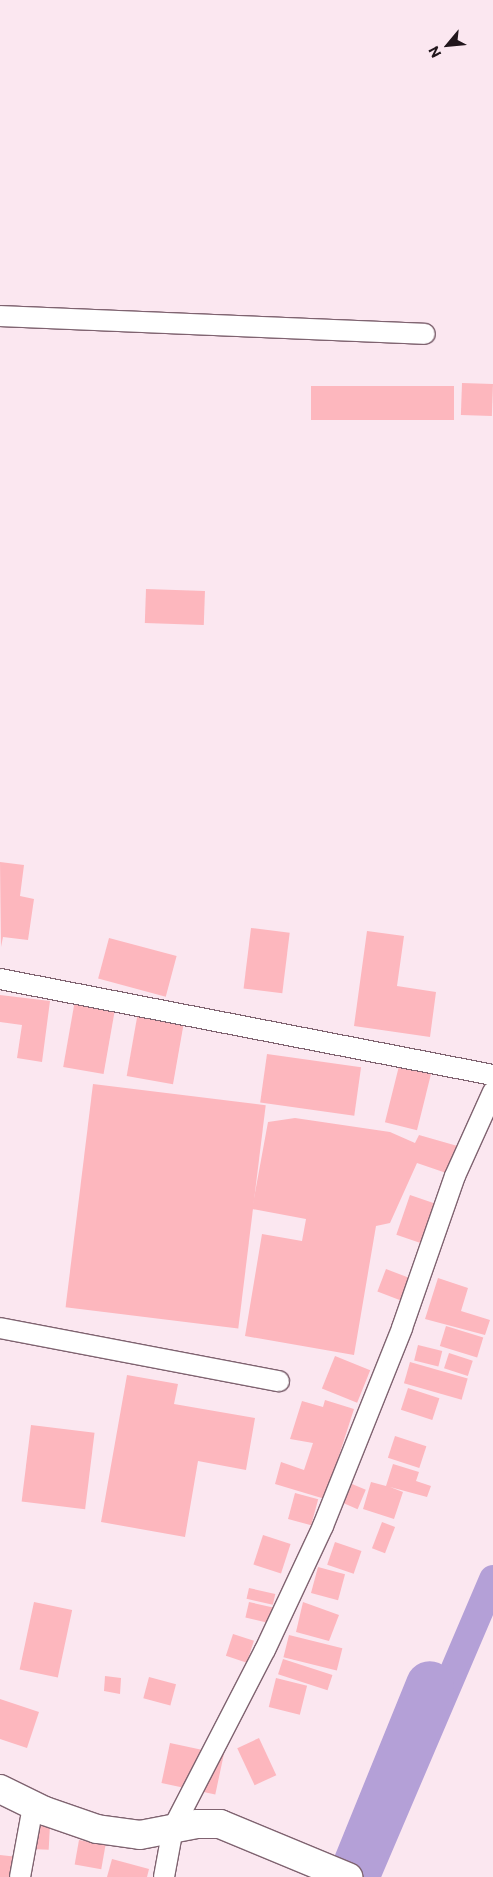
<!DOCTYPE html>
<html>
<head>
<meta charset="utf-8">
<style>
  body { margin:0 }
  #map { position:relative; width:493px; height:1877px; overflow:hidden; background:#fbe7f0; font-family:Commissioner,sans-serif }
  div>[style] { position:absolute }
  .canal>* { height:28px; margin:-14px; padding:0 14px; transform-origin:14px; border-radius:14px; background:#b4a0d7 }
  .river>* { height:48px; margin:-24px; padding:0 24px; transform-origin:24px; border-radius:24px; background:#b4a0d7 }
  .building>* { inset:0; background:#fdb7be; transform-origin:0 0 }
  .roads { filter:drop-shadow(1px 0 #7f6370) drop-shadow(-1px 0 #7f6370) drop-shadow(0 1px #7f6370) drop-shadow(0 -1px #7f6370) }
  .street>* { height:20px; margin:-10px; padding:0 10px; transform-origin:10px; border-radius:10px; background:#fff }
  .secondary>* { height:28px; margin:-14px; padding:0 14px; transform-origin:14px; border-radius:14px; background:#fff }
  span { translate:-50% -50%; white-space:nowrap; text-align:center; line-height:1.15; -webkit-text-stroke:4.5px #fbe7f0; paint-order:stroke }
  .north { position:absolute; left:423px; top:20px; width:50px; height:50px; -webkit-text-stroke:4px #fbe7f0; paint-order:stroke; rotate:242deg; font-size:14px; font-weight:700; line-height:20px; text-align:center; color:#21161c }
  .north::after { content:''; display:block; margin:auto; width:18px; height:22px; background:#21161c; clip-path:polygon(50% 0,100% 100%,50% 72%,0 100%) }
</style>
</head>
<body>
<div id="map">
  <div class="canal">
    <div style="left:366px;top:1877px;width:324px;rotate:-66.9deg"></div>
  </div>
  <div class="river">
    <div style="left:352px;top:1877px;width:207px;rotate:-67.9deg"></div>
  </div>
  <div class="building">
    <div style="left:462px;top:383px;width:31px;height:32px;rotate:2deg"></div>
    <div style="left:454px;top:386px;width:34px;height:143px;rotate:90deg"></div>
    <div style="left:146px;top:589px;width:59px;height:34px;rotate:2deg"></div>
    <div style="clip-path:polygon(0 862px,24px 865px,20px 896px,34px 899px,28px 940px,3px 937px,1px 947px)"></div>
    <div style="left:251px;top:928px;width:39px;height:61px;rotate:7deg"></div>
    <div style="clip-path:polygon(367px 931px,404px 936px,397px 986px,436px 992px,430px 1037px,354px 1026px)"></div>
    <div style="left:109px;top:938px;width:70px;height:42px;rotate:15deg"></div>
    <div style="clip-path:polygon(0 995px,50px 1001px,42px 1062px,17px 1058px,22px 1025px,0 1022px)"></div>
    <div style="left:75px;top:1000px;width:41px;height:68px;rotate:10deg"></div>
    <div style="left:138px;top:1012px;width:47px;height:65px;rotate:10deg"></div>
    <div style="left:267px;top:1054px;width:95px;height:49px;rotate:8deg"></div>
    <div style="left:399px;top:1066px;width:33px;height:58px;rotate:14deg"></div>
    <div style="left:93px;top:1084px;width:174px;height:225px;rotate:7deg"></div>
    <div style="clip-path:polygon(295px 1118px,390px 1132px,415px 1143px,419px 1135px,468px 1149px,455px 1176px,417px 1163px,390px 1223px,376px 1226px,354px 1355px,245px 1336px,262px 1234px,302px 1241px,306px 1219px,252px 1209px,268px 1122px)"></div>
    <div style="left:410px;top:1195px;width:31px;height:42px;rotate:19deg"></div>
    <div style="left:386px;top:1269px;width:28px;height:24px;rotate:21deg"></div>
    <div style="clip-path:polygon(438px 1278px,468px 1288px,461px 1311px,490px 1320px,485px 1335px,425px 1319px)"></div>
    <div style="left:446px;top:1326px;width:39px;height:21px;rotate:17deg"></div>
    <div style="left:418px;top:1345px;width:25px;height:16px;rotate:14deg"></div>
    <div style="left:449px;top:1353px;width:25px;height:16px;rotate:18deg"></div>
    <div style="left:335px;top:1356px;width:38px;height:35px;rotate:22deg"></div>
    <div style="left:410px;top:1362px;width:60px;height:22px;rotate:16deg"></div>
    <div style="clip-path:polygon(127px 1375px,178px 1384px,174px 1404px,255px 1418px,246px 1470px,198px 1461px,185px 1537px,101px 1522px)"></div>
    <div style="left:408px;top:1388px;width:33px;height:23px;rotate:18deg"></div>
    <div style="clip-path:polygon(325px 1400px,354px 1409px,325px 1499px,275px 1484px,281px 1462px,304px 1470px,313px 1443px,290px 1439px,302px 1401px,323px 1407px)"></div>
    <div style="left:31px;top:1425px;width:64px;height:77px;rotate:7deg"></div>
    <div style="left:395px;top:1436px;width:33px;height:23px;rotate:18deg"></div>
    <div style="clip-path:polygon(393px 1464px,419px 1472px,416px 1481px,431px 1486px,427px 1497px,390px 1487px,403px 1492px,394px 1519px,363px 1509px,371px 1482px,386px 1486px)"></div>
    <div style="left:352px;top:1484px;width:15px;height:21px;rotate:23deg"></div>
    <div style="left:295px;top:1493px;width:24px;height:27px;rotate:15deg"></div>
    <div style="left:382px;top:1522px;width:14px;height:28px;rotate:21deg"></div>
    <div style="left:263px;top:1535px;width:29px;height:31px;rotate:18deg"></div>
    <div style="left:335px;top:1542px;width:28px;height:24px;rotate:19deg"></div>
    <div style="left:318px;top:1567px;width:28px;height:27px;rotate:15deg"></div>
    <div style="left:249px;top:1588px;width:27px;height:11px;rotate:13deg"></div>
    <div style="left:34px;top:1602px;width:39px;height:69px;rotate:12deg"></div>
    <div style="left:249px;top:1602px;width:27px;height:16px;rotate:13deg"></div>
    <div style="clip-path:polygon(303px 1602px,339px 1615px,329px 1641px,296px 1632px)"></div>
    <div style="left:233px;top:1634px;width:22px;height:23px;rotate:18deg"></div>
    <div style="left:289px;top:1635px;width:55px;height:23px;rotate:14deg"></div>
    <div style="left:283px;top:1659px;width:52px;height:16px;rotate:18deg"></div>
    <div style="clip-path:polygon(105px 1676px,121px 1678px,120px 1694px,104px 1691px)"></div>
    <div style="left:149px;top:1677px;width:28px;height:22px;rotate:15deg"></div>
    <div style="left:276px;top:1678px;width:32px;height:30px;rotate:14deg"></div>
    <div style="clip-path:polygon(0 1699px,39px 1712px,27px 1748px,0 1739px)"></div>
    <div style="left:259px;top:1738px;width:41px;height:24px;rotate:65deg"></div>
    <div style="left:170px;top:1743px;width:55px;height:41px;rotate:12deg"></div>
    <div style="left:33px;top:1824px;width:17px;height:25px;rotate:3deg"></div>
    <div style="left:79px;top:1840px;width:27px;height:25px;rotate:10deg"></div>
    <div style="clip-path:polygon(0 1855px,18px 1857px,16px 1877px,0 1877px)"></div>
    <div style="clip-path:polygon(112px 1859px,149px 1869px,147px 1877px,107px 1877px)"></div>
  </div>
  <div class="roads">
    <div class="street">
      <div style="left:0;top:316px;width:425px;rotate:2.4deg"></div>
      <div style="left:0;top:979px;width:502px;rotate:11.02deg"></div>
      <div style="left:0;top:1328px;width:284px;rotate:10.8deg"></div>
      <div style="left:20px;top:1877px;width:72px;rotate:-79.6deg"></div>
      <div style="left:164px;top:1877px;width:50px;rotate:-79.6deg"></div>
      <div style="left:173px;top:1828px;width:200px;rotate:-62.7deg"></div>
      <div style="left:265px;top:1650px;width:137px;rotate:-64.9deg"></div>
      <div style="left:323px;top:1526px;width:213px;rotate:-68.2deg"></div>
      <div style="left:402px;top:1328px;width:161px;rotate:-70.8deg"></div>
      <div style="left:455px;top:1176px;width:92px;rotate:-65.7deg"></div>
    </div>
    <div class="secondary">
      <div style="left:0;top:1789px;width:50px;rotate:26.1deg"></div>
      <div style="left:45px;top:1811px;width:55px;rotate:19.1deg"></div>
      <div style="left:97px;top:1829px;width:43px;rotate:7.9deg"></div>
      <div style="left:140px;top:1835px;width:58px;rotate:-10.9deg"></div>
      <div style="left:197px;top:1824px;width:23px"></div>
      <div style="left:220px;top:1824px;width:139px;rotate:22.5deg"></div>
    </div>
  </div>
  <div class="north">N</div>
</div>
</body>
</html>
